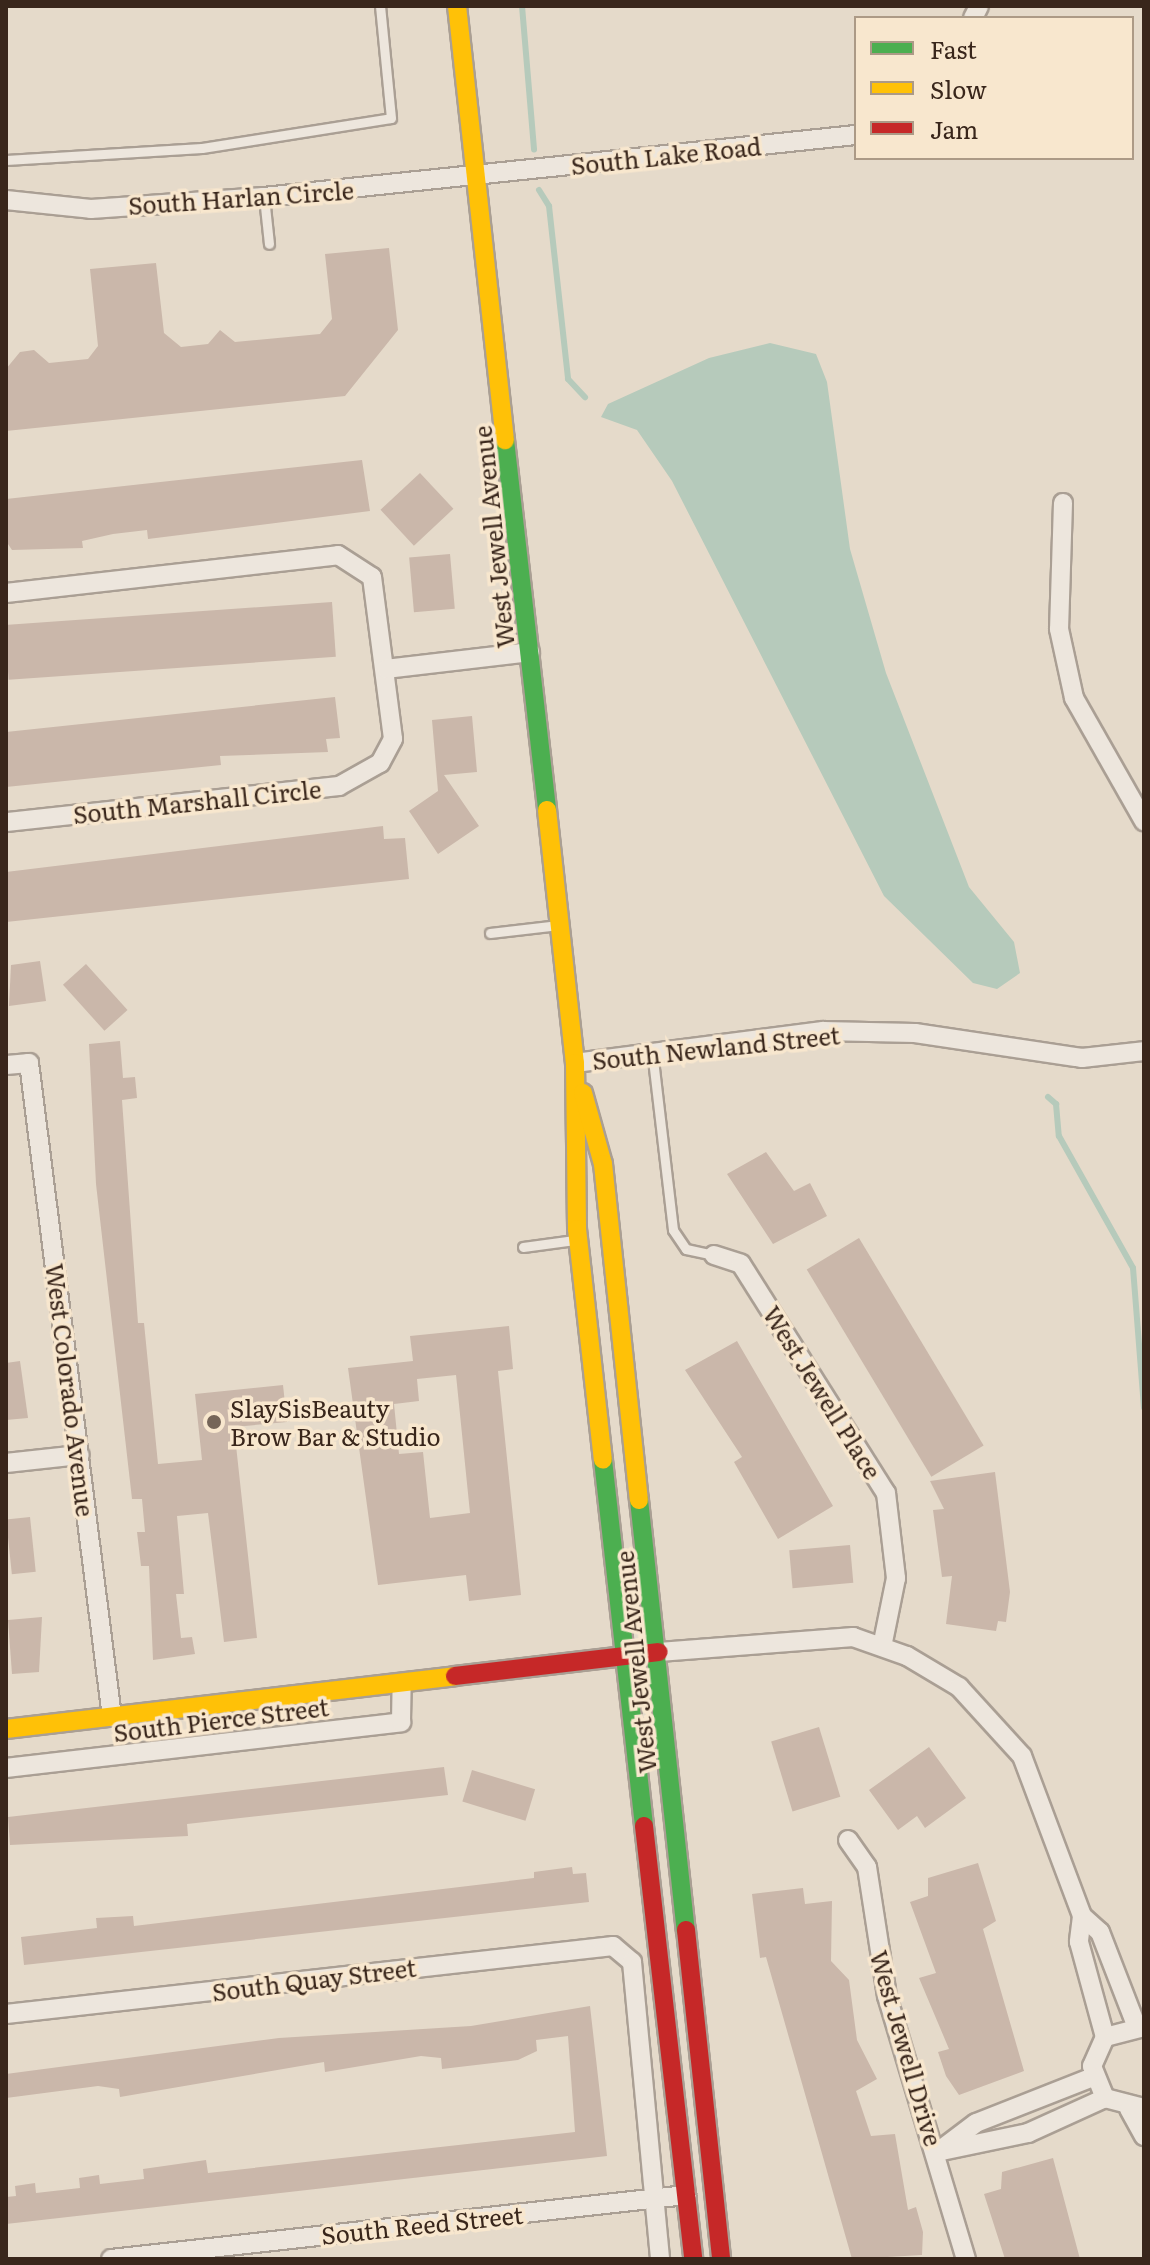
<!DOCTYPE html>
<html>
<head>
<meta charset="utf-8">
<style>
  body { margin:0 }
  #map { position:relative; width:1150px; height:2265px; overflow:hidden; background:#e5daca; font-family:Literata,serif }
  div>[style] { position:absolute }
  .water>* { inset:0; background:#b6cabb }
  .stream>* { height:6px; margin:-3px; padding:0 3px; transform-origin:3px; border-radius:3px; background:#b6cabb }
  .building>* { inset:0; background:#cab7aa; transform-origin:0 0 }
  .roads { filter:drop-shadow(2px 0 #aa9f94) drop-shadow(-2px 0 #aa9f94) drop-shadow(0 2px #aa9f94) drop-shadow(0 -2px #aa9f94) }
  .lane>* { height:9px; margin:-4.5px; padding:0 4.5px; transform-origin:4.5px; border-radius:4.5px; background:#ede6dd }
  .street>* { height:18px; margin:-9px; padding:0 9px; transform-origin:9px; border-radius:9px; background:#ede6dd }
  .fast>* { height:18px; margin:-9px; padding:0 9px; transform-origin:9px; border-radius:9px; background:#4caf50 }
  .slow>* { height:18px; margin:-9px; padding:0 9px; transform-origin:9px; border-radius:9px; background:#ffc107 }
  .jam>* { height:18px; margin:-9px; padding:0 9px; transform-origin:9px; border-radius:9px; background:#c62828 }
  .dots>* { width:22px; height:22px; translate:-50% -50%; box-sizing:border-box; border:4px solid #f8e7ce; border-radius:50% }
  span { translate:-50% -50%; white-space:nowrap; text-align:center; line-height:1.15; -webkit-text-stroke:7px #f8e7ce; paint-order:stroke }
  .street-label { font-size:24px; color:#39261b }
  .poi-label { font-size:24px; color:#39261b }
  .left { translate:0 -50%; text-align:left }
  .frame { position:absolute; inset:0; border:8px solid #39261b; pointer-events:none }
  .legend { position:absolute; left:854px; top:16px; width:280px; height:144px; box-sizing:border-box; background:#f8e7ce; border:2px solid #ac9a86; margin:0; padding:10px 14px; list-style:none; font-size:24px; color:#39261b }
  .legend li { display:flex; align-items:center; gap:16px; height:40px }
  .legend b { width:40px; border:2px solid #ac9a86 }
</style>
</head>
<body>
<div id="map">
  <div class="water">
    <div style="clip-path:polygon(770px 343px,816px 354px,827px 382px,850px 549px,886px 673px,969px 887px,1014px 942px,1020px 973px,997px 989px,973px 983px,884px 896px,672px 481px,637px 430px,601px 417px,608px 404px,709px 358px)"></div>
  </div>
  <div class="stream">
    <div style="left:522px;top:6px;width:144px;rotate:85.2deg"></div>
    <div style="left:539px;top:190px;width:19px;rotate:58deg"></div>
    <div style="left:549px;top:206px;width:174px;rotate:83.7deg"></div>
    <div style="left:568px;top:379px;width:25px;rotate:47deg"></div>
    <div style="left:1048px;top:1097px;width:11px;rotate:41deg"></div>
    <div style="left:1056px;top:1104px;width:32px;rotate:85deg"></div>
    <div style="left:1059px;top:1136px;width:151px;rotate:60.7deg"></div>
    <div style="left:1133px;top:1268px;width:140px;rotate:85.5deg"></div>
  </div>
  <div class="building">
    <div style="clip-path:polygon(389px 248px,398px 330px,345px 396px,6px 431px,6px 369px,20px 352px,34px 350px,49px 363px,88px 359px,98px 346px,90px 269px,156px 263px,164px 333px,181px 347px,208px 344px,220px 330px,235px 342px,320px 334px,332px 319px,325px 254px)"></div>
    <div style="clip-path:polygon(362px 460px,370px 511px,148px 539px,147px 530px,113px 534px,82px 541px,83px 548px,12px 550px,6px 541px,6px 499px)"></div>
    <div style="left:420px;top:473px;width:49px;height:54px;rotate:47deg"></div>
    <div style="left:450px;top:554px;width:55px;height:41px;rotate:85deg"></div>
    <div style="left:332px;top:602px;width:55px;height:328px;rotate:86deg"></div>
    <div style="clip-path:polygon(335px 697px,340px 738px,326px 739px,328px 752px,220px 756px,221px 765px,6px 787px,6px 732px)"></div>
    <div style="clip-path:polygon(472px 716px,477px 772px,444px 775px,479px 826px,438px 854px,409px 811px,438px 791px,432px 720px)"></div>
    <div style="clip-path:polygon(383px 826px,384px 839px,405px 838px,409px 879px,6px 922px,6px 872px)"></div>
    <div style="clip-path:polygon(40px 961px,46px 1001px,9px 1006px,11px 965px)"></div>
    <div style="left:86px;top:964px;width:62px;height:31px;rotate:48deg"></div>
    <div style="clip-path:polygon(120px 1041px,123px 1078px,135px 1077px,137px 1098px,122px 1100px,138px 1323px,144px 1323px,158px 1464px,202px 1460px,195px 1394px,283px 1385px,287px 1422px,234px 1427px,257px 1638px,224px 1642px,208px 1513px,177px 1516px,184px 1594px,176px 1594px,181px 1638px,192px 1637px,195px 1654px,153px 1660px,149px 1566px,141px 1566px,137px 1532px,145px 1532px,142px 1499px,132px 1499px,96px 1184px,89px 1044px)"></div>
    <div style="clip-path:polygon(766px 1152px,794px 1191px,810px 1183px,827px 1216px,773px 1244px,727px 1174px)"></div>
    <div style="left:859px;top:1238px;width:242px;height:61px;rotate:59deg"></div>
    <div style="clip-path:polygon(evenodd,509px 1326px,513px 1369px,498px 1371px,521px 1595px,469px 1601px,466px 1575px,378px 1585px,348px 1368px,413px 1361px,410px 1336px,509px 1326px,456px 1375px,470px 1513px,430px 1518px,423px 1452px,399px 1454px,394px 1404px,419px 1401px,417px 1379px,456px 1375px)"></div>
    <div style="clip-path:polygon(737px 1341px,833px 1506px,778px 1539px,734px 1462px,742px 1457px,685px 1370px)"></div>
    <div style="clip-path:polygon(20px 1361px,28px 1418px,6px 1420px,6px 1363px)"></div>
    <div style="clip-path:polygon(995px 1472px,1010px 1592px,1006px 1622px,998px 1621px,996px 1631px,946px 1624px,952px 1576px,942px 1577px,933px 1510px,944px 1509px,930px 1481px)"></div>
    <div style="left:30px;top:1517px;width:55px;height:24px;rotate:84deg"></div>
    <div style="left:850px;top:1545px;width:38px;height:61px;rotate:85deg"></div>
    <div style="clip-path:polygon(42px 1617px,39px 1672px,12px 1674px,8px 1620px)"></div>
    <div style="left:819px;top:1727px;width:73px;height:50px;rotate:73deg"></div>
    <div style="clip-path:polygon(929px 1747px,966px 1798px,925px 1828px,917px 1816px,898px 1830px,869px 1790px)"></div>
    <div style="clip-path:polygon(444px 1767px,448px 1795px,187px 1824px,188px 1836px,10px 1845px,8px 1817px)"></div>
    <div style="left:472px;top:1770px;width:66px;height:33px;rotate:17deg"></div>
    <div style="clip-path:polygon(978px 1863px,996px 1921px,983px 1929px,1024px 2071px,959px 2095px,946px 2076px,938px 2052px,949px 2049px,919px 1978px,936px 1973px,910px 1902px,928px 1896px,928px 1878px)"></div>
    <div style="clip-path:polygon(572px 1867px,573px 1874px,586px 1873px,589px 1902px,24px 1965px,21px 1937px,97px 1928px,96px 1918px,133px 1916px,134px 1926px,534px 1878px,534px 1872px)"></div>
    <div style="clip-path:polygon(803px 1888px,805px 1904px,832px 1901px,831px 1961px,849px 1980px,857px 2040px,877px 2079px,856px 2091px,871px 2136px,895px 2134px,908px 2210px,916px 2207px,923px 2232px,922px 2255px,852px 2259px,766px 1957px,760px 1958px,752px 1894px)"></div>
    <div style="clip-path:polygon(590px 2006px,607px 2156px,6px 2224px,6px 2197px,16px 2196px,15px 2186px,35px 2183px,36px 2193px,80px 2188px,79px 2178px,99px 2175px,100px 2184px,144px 2179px,143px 2169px,206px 2160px,208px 2173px,575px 2132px,568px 2036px,536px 2040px,537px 2051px,518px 2060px,442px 2069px,441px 2058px,421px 2056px,325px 2072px,324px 2062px,120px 2097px,119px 2089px,98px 2086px,6px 2098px,6px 2074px,279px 2038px,471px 2026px)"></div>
    <div style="clip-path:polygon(1053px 2158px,1080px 2259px,1005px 2259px,984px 2194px,1001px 2189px,1002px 2172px)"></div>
  </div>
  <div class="roads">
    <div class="lane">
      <div style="left:6px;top:160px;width:196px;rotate:-3.5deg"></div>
      <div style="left:202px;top:148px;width:191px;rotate:-9deg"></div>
      <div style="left:391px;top:118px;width:113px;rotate:-95.6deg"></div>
      <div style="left:264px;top:197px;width:47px;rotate:83.9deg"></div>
      <div style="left:490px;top:933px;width:69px;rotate:-6.6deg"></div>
      <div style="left:652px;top:1051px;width:180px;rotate:83.3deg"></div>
      <div style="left:673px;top:1230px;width:23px;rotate:56deg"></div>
      <div style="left:686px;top:1249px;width:29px;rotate:12deg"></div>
      <div style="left:523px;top:1247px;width:52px;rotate:-7.7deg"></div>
    </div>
    <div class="street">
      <div style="left:973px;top:18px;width:13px;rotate:-63deg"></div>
      <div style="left:6px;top:200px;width:85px;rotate:6deg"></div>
      <div style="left:91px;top:209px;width:173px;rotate:-4deg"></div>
      <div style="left:264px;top:197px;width:595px;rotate:-5.98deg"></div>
      <div style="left:1063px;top:503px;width:126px;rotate:91.8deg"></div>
      <div style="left:1059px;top:629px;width:71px;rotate:77.7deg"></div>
      <div style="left:1074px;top:698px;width:142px;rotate:60.4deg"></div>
      <div style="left:6px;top:593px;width:334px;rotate:-6.5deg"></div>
      <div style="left:338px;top:555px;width:40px;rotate:32.9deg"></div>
      <div style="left:372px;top:577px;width:163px;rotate:82.6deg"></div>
      <div style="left:393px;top:739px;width:27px;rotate:118deg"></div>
      <div style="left:380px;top:763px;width:47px;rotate:150.7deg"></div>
      <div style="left:339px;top:786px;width:335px;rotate:173.8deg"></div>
      <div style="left:386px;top:669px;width:145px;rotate:-6.7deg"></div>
      <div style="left:575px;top:1063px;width:250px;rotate:-7.4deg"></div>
      <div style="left:823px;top:1031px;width:92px;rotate:1.2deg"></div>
      <div style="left:915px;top:1033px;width:169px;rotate:8.5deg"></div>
      <div style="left:1082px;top:1058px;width:62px;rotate:-6.4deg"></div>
      <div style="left:6px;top:1065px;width:23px;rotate:-5deg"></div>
      <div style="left:29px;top:1063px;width:659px;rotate:82.77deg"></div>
      <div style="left:714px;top:1255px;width:28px;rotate:18deg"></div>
      <div style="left:741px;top:1264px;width:271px;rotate:57.7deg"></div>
      <div style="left:886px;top:1493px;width:86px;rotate:83.3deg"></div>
      <div style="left:896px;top:1578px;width:70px;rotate:101.5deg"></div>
      <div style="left:6px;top:1463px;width:74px;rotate:-6.2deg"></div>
      <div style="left:659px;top:1652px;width:195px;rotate:-4.4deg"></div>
      <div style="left:853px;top:1637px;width:57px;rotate:19.4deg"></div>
      <div style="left:907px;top:1656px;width:61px;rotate:30.8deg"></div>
      <div style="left:959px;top:1687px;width:93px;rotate:47.6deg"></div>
      <div style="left:1022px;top:1756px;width:171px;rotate:69.4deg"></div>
      <div style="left:1082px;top:1916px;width:24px;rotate:42deg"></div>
      <div style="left:1100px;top:1932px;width:100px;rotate:68.8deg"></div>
      <div style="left:6px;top:1768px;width:398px;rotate:-6.6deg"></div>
      <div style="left:401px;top:1722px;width:39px;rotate:-89deg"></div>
      <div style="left:848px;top:1840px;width:33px;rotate:55deg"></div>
      <div style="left:867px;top:1867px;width:131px;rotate:81.2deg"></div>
      <div style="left:887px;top:1996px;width:275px;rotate:73.3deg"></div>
      <div style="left:1082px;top:1916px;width:26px;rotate:97deg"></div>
      <div style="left:1079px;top:1942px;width:98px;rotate:74.7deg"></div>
      <div style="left:6px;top:2014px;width:611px;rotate:-6.39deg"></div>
      <div style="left:613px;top:1946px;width:25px;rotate:40deg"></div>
      <div style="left:632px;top:1962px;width:298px;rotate:84.6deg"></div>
      <div style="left:1144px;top:2027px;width:40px;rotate:165.6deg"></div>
      <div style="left:1105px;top:2037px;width:32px;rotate:114deg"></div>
      <div style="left:1092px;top:2066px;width:35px;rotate:68deg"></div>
      <div style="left:1105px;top:2098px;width:40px;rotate:14.4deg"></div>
      <div style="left:1129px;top:2109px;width:31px;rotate:61deg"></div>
      <div style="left:939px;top:2151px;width:46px;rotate:-37.1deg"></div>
      <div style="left:976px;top:2123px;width:126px;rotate:-21.5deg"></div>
      <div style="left:937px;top:2152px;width:93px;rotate:-11.8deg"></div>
      <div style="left:1028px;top:2133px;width:85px;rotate:-24.4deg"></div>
      <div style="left:111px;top:2259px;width:579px;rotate:-6.35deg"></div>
    </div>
    <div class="fast">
      <div style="left:505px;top:440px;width:372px;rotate:83.5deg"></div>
      <div style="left:603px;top:1460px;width:368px;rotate:83.6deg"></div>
      <div style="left:639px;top:1500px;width:433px;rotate:83.8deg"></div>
    </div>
    <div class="slow">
      <div style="left:457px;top:6px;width:437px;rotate:83.7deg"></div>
      <div style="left:547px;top:810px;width:255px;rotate:83.7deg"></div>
      <div style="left:575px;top:1063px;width:166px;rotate:89.3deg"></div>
      <div style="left:577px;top:1229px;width:232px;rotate:83.6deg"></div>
      <div style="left:583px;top:1093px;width:74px;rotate:74.3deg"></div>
      <div style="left:603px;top:1164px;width:338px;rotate:83.9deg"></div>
      <div style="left:6px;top:1729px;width:452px;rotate:-6.7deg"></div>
    </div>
    <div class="jam">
      <div style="left:455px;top:1676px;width:205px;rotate:-6.7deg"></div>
      <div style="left:644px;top:1826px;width:436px;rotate:83.5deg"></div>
      <div style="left:686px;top:1930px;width:331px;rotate:83.9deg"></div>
    </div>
  </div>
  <div class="dots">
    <div style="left:214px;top:1422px;background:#756558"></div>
  </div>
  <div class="street-label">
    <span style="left:666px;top:155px;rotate:-6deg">South Lake Road</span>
    <span style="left:241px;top:197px;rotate:-4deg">South Harlan Circle</span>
    <span style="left:493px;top:537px;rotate:-96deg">West Jewell Avenue</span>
    <span style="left:197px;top:801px;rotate:-6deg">South Marshall Circle</span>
    <span style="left:716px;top:1047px;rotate:-6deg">South Newland Street</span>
    <span style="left:71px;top:1390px;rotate:83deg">West Colorado Avenue</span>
    <span style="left:823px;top:1392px;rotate:58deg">West Jewell Place</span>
    <span style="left:635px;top:1662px;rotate:-96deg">West Jewell Avenue</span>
    <span style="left:221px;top:1719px;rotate:-7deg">South Pierce Street</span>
    <span style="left:314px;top:1979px;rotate:-7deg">South Quay Street</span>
    <span style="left:907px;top:2048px;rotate:74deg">West Jewell Drive</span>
    <span style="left:422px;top:2224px;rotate:-6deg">South Reed Street</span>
  </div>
  <div class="poi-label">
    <span class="left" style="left:230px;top:1422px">SlaySisBeauty<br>Brow Bar &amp; Studio</span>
  </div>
  <div class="frame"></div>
  <ul class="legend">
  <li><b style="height:10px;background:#4caf50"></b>Fast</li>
  <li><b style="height:10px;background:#ffc107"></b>Slow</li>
  <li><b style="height:10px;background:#c62828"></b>Jam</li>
  </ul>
</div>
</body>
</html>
